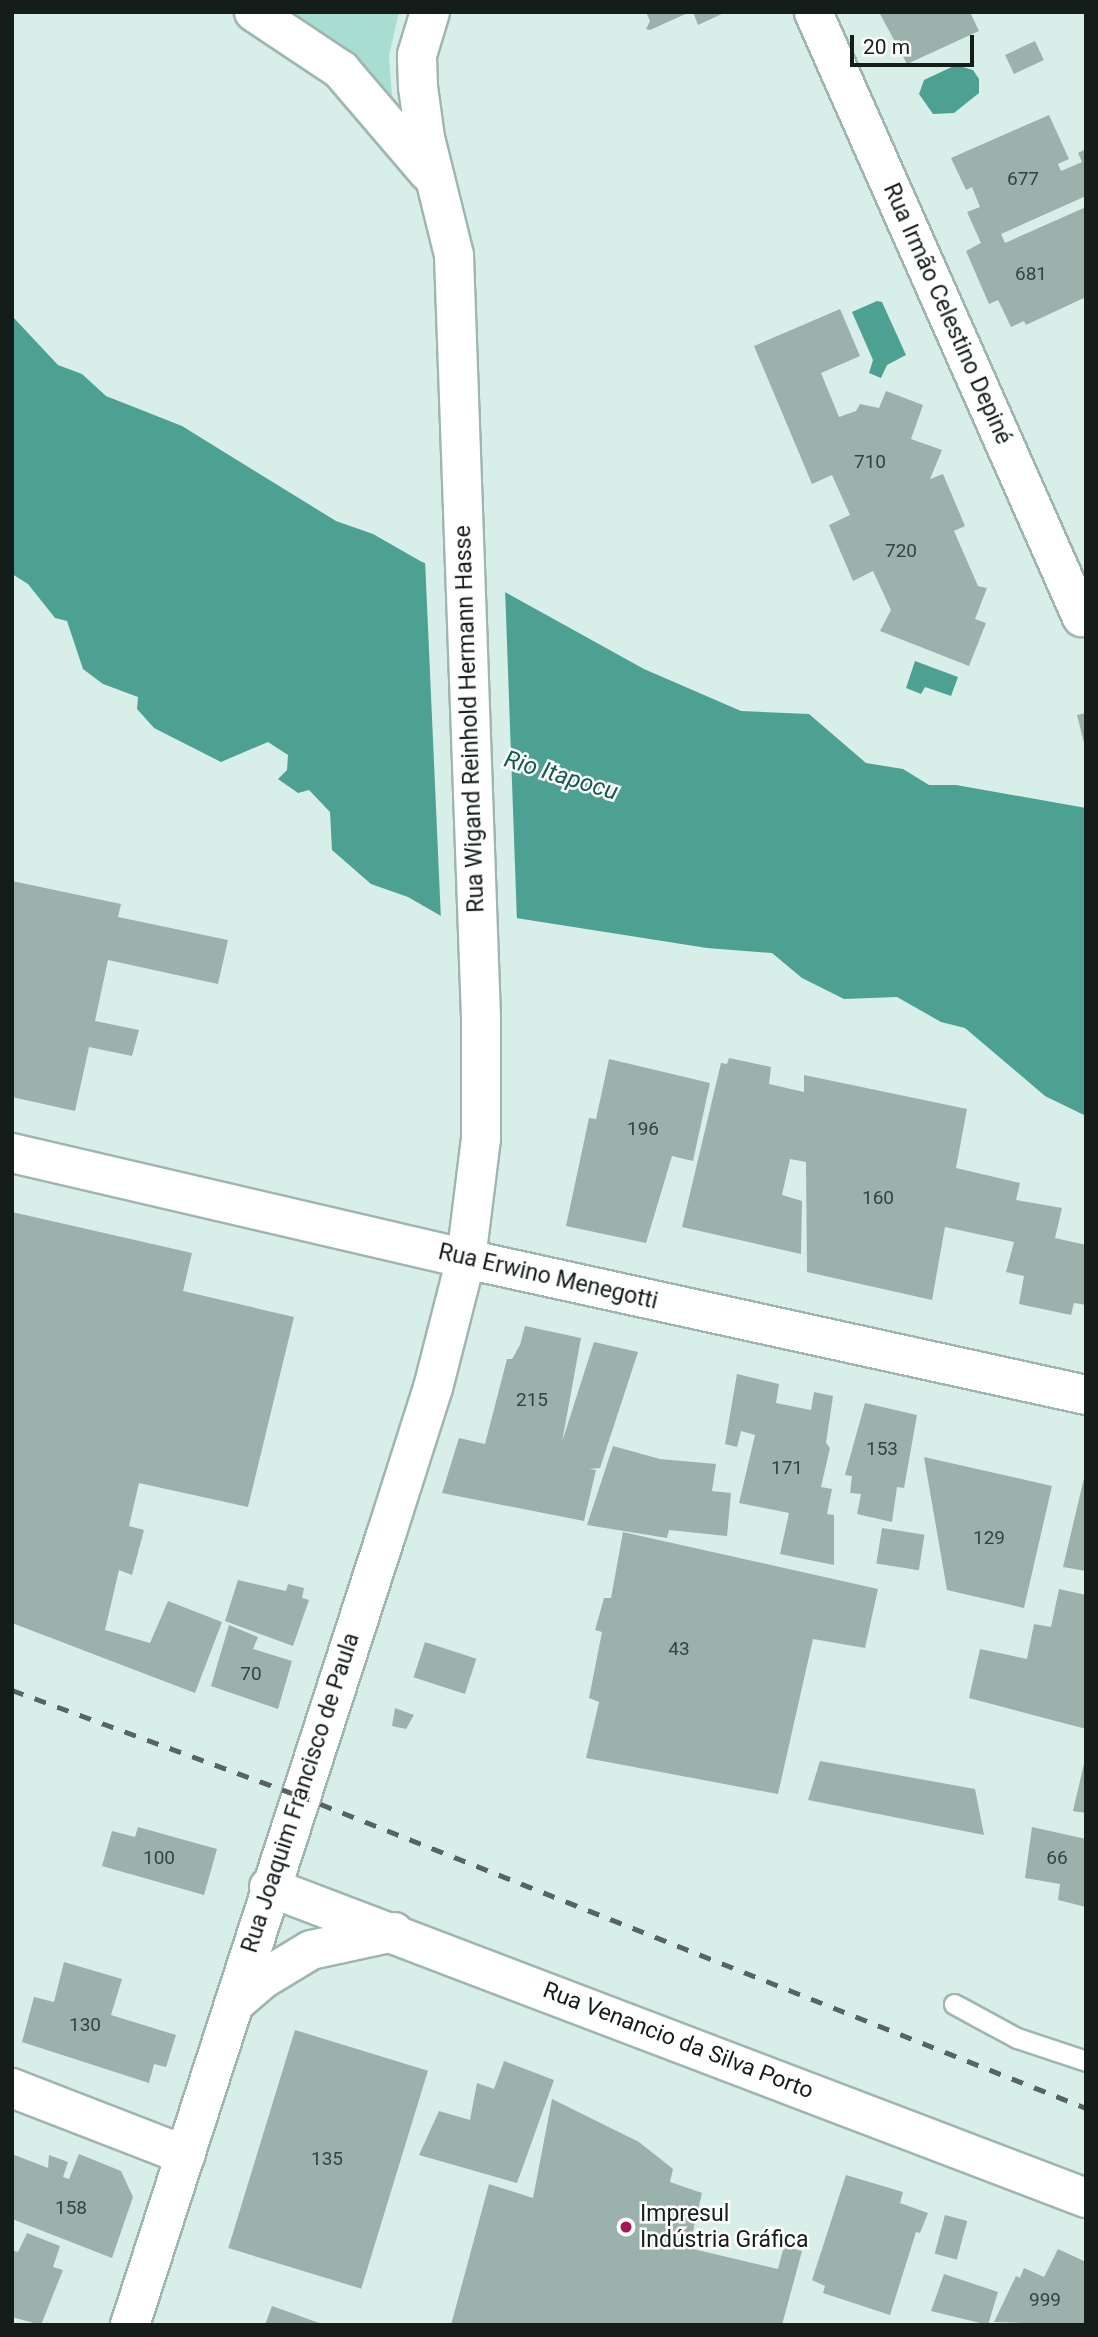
<!DOCTYPE html>
<html>
<head>
<meta charset="utf-8">
<style>
  body { margin:0 }
  #map { position:relative; width:1098px; height:2337px; overflow:hidden; background:#d8efe9; font-family:Roboto,sans-serif }
  div>[style] { position:absolute }
  .green>* { inset:0; background:#a8ded2 }
  .water>* { inset:0; background:#4da192 }
  .pier>* { inset:0; background:#d8efe9 }
  .building>* { inset:0; background:#9bb1ac; transform-origin:0 0 }
  .roads { filter:drop-shadow(2px 0 #a0b5b0) drop-shadow(-2px 0 #a0b5b0) drop-shadow(0 2px #a0b5b0) drop-shadow(0 -2px #a0b5b0) }
  .lane>* { height:19px; margin:-9.5px; padding:0 9.5px; transform-origin:9.5px; border-radius:9.5px; background:#fff }
  .street>* { height:37px; margin:-18.5px; padding:0 18.5px; transform-origin:18.5px; border-radius:18.5px; background:#fff }
  .secondary>* { height:38px; margin:-19px; padding:0 19px; transform-origin:19px; border-radius:19px; background:#fff }
  .rail>* { height:5px; margin-top:-2.5px; transform-origin:0; background:repeating-linear-gradient(90deg,#576461 0 12px,transparent 0 24px) }
  .dots>* { width:19px; height:19px; translate:-50% -50%; box-sizing:border-box; border:4px solid #fff; border-radius:50% }
  span { translate:-50% -50%; white-space:nowrap; text-align:center; line-height:1.15; -webkit-text-stroke:5px #fff; paint-order:stroke }
  .number-label { font-size:19px; color:#36423f }
  .number-label span { -webkit-text-stroke-width:0 }
  .street-label { font-size:23px; color:#151d1b }
  .poi-label { font-size:23px; color:#151d1b }
  .left { translate:0 -50%; text-align:left }
  .water-label { font-size:24px; color:#12594e; font-style:italic }
  .frame { position:absolute; inset:0; border:14px solid #151d1b; pointer-events:none }
  .scale { position:absolute; left:850px; top:35px; width:124px; height:32px; box-sizing:border-box; border:4px solid #151d1b; border-top:0; padding-left:9px; font-size:21px; line-height:24px; white-space:nowrap; color:#151d1b; -webkit-text-stroke:5px #fff; paint-order:stroke }
</style>
</head>
<body>
<div id="map">
  <div class="green">
    <div style="clip-path:polygon(321px 12px,399px 12px,389px 56px,392px 96px,364px 65px,325px 34px,291px 15px)"></div>
  </div>
  <div class="water">
    <div style="clip-path:polygon(956px 65px,973px 70px,979px 79px,979px 93px,954px 113px,933px 114px,919px 94px,924px 80px)"></div>
    <div style="clip-path:polygon(877px 301px,882px 302px,906px 355px,887px 365px,881px 378px,869px 373px,873px 360px,852px 312px)"></div>
    <div style="clip-path:polygon(12px 316px,58px 365px,82px 374px,106px 396px,182px 426px,336px 521px,373px 534px,422px 562px,503px 591px,644px 669px,741px 711px,809px 714px,866px 763px,903px 769px,929px 785px,956px 785px,1086px 808px,1086px 1116px,1045px 1096px,965px 1028px,941px 1022px,897px 997px,844px 999px,802px 978px,772px 953px,707px 948px,504px 916px,441px 916px,408px 897px,371px 884px,332px 850px,330px 812px,309px 790px,298px 793px,278px 779px,287px 770px,288px 755px,268px 742px,221px 762px,154px 728px,137px 709px,138px 697px,103px 684px,83px 669px,67px 621px,55px 618px,28px 584px,12px 574px)"></div>
    <div style="clip-path:polygon(915px 661px,958px 677px,951px 696px,925px 687px,921px 694px,906px 688px)"></div>
  </div>
  <div class="pier">
    <div style="clip-path:polygon(425px 560px,505px 588px,517px 922px,453px 924px,441px 920px)"></div>
  </div>
  <div class="building">
    <div style="clip-path:polygon(646px 12px,690px 12px,650px 30px,646px 29px,650px 21px)"></div>
    <div style="clip-path:polygon(693px 12px,726px 12px,698px 25px)"></div>
    <div style="clip-path:polygon(879px 12px,970px 12px,979px 31px,907px 64px)"></div>
    <div style="left:1035px;top:41px;width:21px;height:33px;rotate:65deg"></div>
    <div style="clip-path:polygon(1049px 115px,1069px 159px,1058px 164px,1061px 171px,1082px 162px,1078px 153px,1084px 150px,1086px 196px,1001px 234px,1005px 243px,1086px 207px,1086px 297px,1026px 325px,1024px 321px,1011px 327px,998px 300px,989px 304px,966px 251px,981px 243px,967px 212px,980px 207px,972px 187px,966px 190px,951px 158px)"></div>
    <div style="clip-path:polygon(840px 309px,860px 356px,821px 373px,839px 417px,856px 411px,860px 404px,879px 408px,886px 391px,923px 405px,911px 439px,942px 450px,930px 479px,943px 474px,965px 526px,954px 531px,978px 586px,987px 588px,975px 619px,986px 623px,969px 666px,880px 631px,891px 610px,873px 571px,853px 581px,829px 525px,850px 515px,832px 475px,812px 484px,754px 346px)"></div>
    <div style="clip-path:polygon(1086px 713px,1086px 747px,1085px 747px,1077px 715px)"></div>
    <div style="clip-path:polygon(12px 881px,121px 904px,118px 917px,228px 940px,218px 984px,108px 960px,95px 1021px,139px 1030px,132px 1056px,89px 1047px,75px 1111px,12px 1097px)"></div>
    <div style="clip-path:polygon(729px 1058px,771px 1067px,769px 1084px,804px 1092px,804px 1075px,967px 1109px,956px 1168px,1020px 1183px,1016px 1200px,1062px 1208px,1055px 1238px,1086px 1245px,1086px 1305px,1074px 1303px,1071px 1315px,1019px 1304px,1024px 1276px,1006px 1272px,1014px 1242px,945px 1227px,932px 1300px,807px 1272px,806px 1162px,790px 1159px,782px 1195px,802px 1201px,801px 1254px,682px 1227px,721px 1063px,727px 1064px)"></div>
    <div style="clip-path:polygon(609px 1059px,710px 1083px,693px 1161px,672px 1156px,646px 1243px,566px 1226px,589px 1118px,596px 1119px)"></div>
    <div style="clip-path:polygon(12px 1212px,192px 1253px,183px 1291px,294px 1317px,248px 1507px,139px 1483px,129px 1526px,144px 1530px,132px 1575px,119px 1570px,105px 1630px,150px 1643px,168px 1601px,222px 1622px,195px 1693px,12px 1623px)"></div>
    <div style="clip-path:polygon(525px 1326px,581px 1338px,562px 1442px,594px 1342px,638px 1352px,600px 1468px,589px 1469px,596px 1470px,584px 1521px,442px 1493px,459px 1438px,485px 1444px,507px 1359px,512px 1359px,520px 1345px)"></div>
    <div style="clip-path:polygon(737px 1374px,779px 1384px,776px 1403px,811px 1410px,814px 1392px,833px 1396px,826px 1443px,830px 1448px,821px 1487px,832px 1489px,827px 1514px,834px 1515px,834px 1565px,780px 1554px,789px 1513px,739px 1503px,755px 1435px,741px 1431px,737px 1447px,725px 1444px)"></div>
    <div style="clip-path:polygon(865px 1403px,917px 1415px,904px 1488px,897px 1487px,892px 1522px,857px 1514px,861px 1494px,850px 1493px,852px 1476px,845px 1475px)"></div>
    <div style="clip-path:polygon(613px 1446px,660px 1459px,716px 1464px,712px 1491px,731px 1493px,727px 1536px,669px 1530px,667px 1538px,587px 1525px)"></div>
    <div style="clip-path:polygon(924px 1457px,1052px 1486px,1024px 1608px,947px 1590px)"></div>
    <div style="clip-path:polygon(1085px 1474px,1086px 1474px,1086px 1571px,1063px 1567px)"></div>
    <div style="left:882px;top:1528px;width:43px;height:36px;rotate:9deg"></div>
    <div style="clip-path:polygon(623px 1532px,878px 1589px,865px 1648px,813px 1639px,778px 1794px,586px 1758px,599px 1702px,589px 1698px,602px 1632px,595px 1630px,604px 1598px,611px 1598px)"></div>
    <div style="clip-path:polygon(238px 1580px,286px 1591px,288px 1584px,304px 1588px,302px 1598px,309px 1600px,293px 1646px,225px 1621px)"></div>
    <div style="clip-path:polygon(1059px 1589px,1086px 1595px,1086px 1729px,969px 1698px,980px 1649px,1027px 1659px,1034px 1624px,1051px 1627px)"></div>
    <div style="clip-path:polygon(229px 1625px,258px 1637px,253px 1649px,292px 1661px,278px 1709px,211px 1686px)"></div>
    <div style="left:425px;top:1642px;width:54px;height:37px;rotate:18deg"></div>
    <div style="clip-path:polygon(395px 1708px,414px 1715px,406px 1729px,392px 1726px)"></div>
    <div style="clip-path:polygon(1086px 1755px,1086px 1813px,1073px 1811px)"></div>
    <div style="clip-path:polygon(820px 1761px,975px 1789px,984px 1835px,808px 1800px)"></div>
    <div style="clip-path:polygon(138px 1827px,217px 1849px,204px 1895px,102px 1866px,112px 1831px,135px 1837px)"></div>
    <div style="clip-path:polygon(1032px 1827px,1086px 1839px,1086px 1907px,1058px 1900px,1060px 1884px,1025px 1878px)"></div>
    <div style="clip-path:polygon(64px 1962px,122px 1979px,111px 2015px,176px 2035px,166px 2067px,154px 2064px,149px 2083px,22px 2042px,34px 1997px,54px 2002px)"></div>
    <div style="left:295px;top:2030px;width:139px;height:228px;rotate:17deg"></div>
    <div style="clip-path:polygon(504px 2061px,554px 2080px,517px 2183px,419px 2155px,439px 2111px,470px 2120px,477px 2083px,494px 2089px)"></div>
    <div style="clip-path:polygon(552px 2099px,639px 2142px,673px 2169px,670px 2182px,702px 2193px,689px 2248px,778px 2269px,784px 2246px,802px 2251px,782px 2325px,451px 2325px,489px 2184px,533px 2198px)"></div>
    <div style="clip-path:polygon(12px 2154px,48px 2168px,49px 2155px,68px 2162px,63px 2177px,69px 2179px,79px 2154px,121px 2171px,133px 2197px,112px 2258px,12px 2219px)"></div>
    <div style="clip-path:polygon(846px 2175px,903px 2192px,900px 2203px,928px 2213px,920px 2233px,916px 2232px,890px 2315px,823px 2293px,825px 2286px,812px 2280px)"></div>
    <div style="left:945px;top:2215px;width:23px;height:40px;rotate:15deg"></div>
    <div style="clip-path:polygon(27px 2233px,60px 2246px,53px 2267px,63px 2270px,41px 2325px,12px 2317px,12px 2250px,18px 2252px)"></div>
    <div style="clip-path:polygon(1058px 2249px,1086px 2262px,1086px 2325px,994px 2322px,1016px 2276px,1020px 2278px,1024px 2268px,1044px 2277px)"></div>
    <div style="clip-path:polygon(944px 2274px,998px 2292px,988px 2325px,931px 2311px)"></div>
    <div style="clip-path:polygon(272px 2306px,322px 2324px,322px 2325px,265px 2325px)"></div>
  </div>
  <div class="roads">
    <div class="lane">
      <div style="left:954px;top:2004px;width:72px;rotate:28.4deg"></div>
      <div style="left:1017px;top:2038px;width:73px;rotate:18.4deg"></div>
    </div>
    <div class="street">
      <div style="left:813px;top:12px;width:662px;rotate:66.11deg"></div>
    </div>
    <div class="secondary">
      <div style="left:254px;top:12px;width:105px;rotate:33.7deg"></div>
      <div style="left:341px;top:70px;width:135px;rotate:49.5deg"></div>
      <div style="left:12px;top:1153px;width:466px;rotate:13.1deg"></div>
      <div style="left:466px;top:1259px;width:635px;rotate:12.37deg"></div>
      <div style="left:269px;top:1887px;width:874px;rotate:20.84deg"></div>
      <div style="left:234px;top:2004px;width:38px;rotate:-41deg"></div>
      <div style="left:263px;top:1979px;width:56px;rotate:-31.1deg"></div>
      <div style="left:311px;top:1950px;width:85px;rotate:-12.2deg"></div>
      <div style="left:12px;top:2088px;width:186px;rotate:21.2deg"></div>
      <div style="left:130px;top:2325px;width:830px;rotate:-72.05deg"></div>
      <div style="left:386px;top:1535px;width:154px;rotate:-72.3deg"></div>
      <div style="left:433px;top:1388px;width:133px;rotate:-75.7deg"></div>
      <div style="left:466px;top:1259px;width:121px;rotate:-82.9deg"></div>
      <div style="left:481px;top:1139px;width:121px;rotate:-90deg"></div>
      <div style="left:481px;top:1018px;width:763px;rotate:-92.03deg"></div>
      <div style="left:454px;top:255px;width:121px;rotate:-103.9deg"></div>
      <div style="left:425px;top:138px;width:51px;rotate:-97.8deg"></div>
      <div style="left:418px;top:87px;width:32px;rotate:-92deg"></div>
      <div style="left:417px;top:55px;width:45px;rotate:-73.2deg"></div>
    </div>
  </div>
  <div class="rail">
    <div style="left:12px;top:1690px;width:305px;rotate:20.2deg"></div>
    <div style="left:298px;top:1795px;width:848px;rotate:21.66deg"></div>
  </div>
  <div class="dots">
    <div style="left:626px;top:2227px;background:#a61758"></div>
  </div>
  <div class="number-label">
    <span style="left:1023px;top:179px">677</span>
    <span style="left:1031px;top:274px">681</span>
    <span style="left:870px;top:462px">710</span>
    <span style="left:901px;top:551px">720</span>
    <span style="left:643px;top:1129px">196</span>
    <span style="left:878px;top:1198px">160</span>
    <span style="left:532px;top:1400px">215</span>
    <span style="left:882px;top:1449px">153</span>
    <span style="left:787px;top:1468px">171</span>
    <span style="left:989px;top:1538px">129</span>
    <span style="left:679px;top:1649px">43</span>
    <span style="left:251px;top:1674px">70</span>
    <span style="left:159px;top:1858px">100</span>
    <span style="left:1057px;top:1858px">66</span>
    <span style="left:85px;top:2025px">130</span>
    <span style="left:327px;top:2159px">135</span>
    <span style="left:71px;top:2208px">158</span>
    <span style="left:1045px;top:2300px">999</span>
  </div>
  <div class="street-label">
    <span style="left:947px;top:314px;rotate:66deg">Rua Irmão Celestino Depiné</span>
    <span style="left:470px;top:719px;rotate:-92deg">Rua Wigand Reinhold Hermann Hasse</span>
    <span style="left:548px;top:1277px;rotate:13deg">Rua Erwino Menegotti</span>
    <span style="left:301px;top:1793px;rotate:-72deg">Rua Joaquim Francisco de Paula</span>
    <span style="left:678px;top:2041px;rotate:21deg">Rua Venancio da Silva Porto</span>
  </div>
  <div class="poi-label">
    <span class="left" style="left:640px;top:2227px">Impresul<br>Indústria Gráfica</span>
  </div>
  <div class="water-label">
    <span style="left:561px;top:776px;rotate:17deg">Rio Itapocu</span>
  </div>
  <div class="frame"></div>
  <div class="scale">20 m</div>
</div>
</body>
</html>
